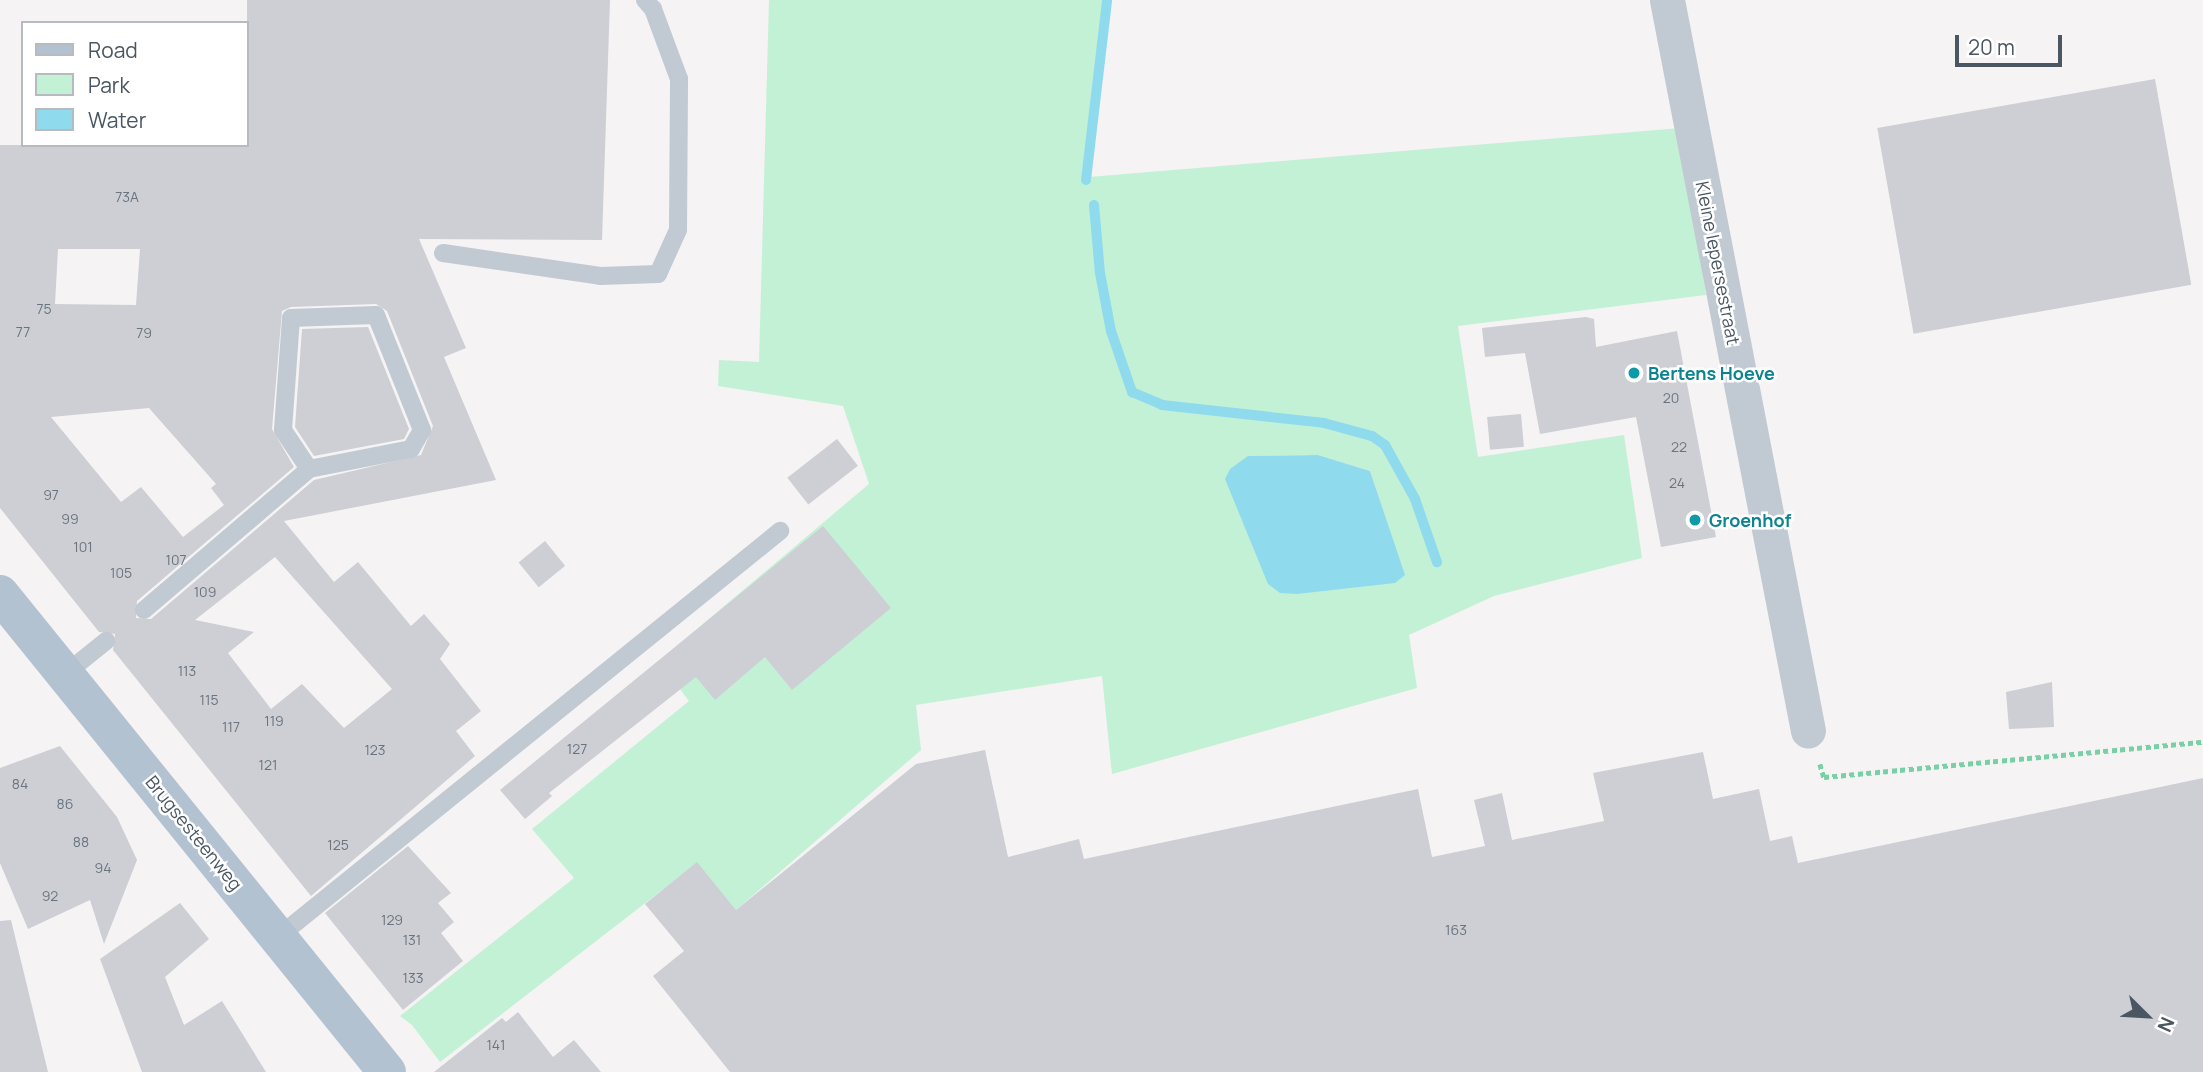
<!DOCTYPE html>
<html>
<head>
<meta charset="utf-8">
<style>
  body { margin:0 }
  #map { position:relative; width:2203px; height:1072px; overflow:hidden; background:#f5f3f3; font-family:Manrope,sans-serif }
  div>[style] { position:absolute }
  .green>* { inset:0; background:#c3f1d5 }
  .water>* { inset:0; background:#90daee }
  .stream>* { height:10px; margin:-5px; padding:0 5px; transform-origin:5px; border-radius:5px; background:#90daee }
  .building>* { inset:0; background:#cdcfd5; transform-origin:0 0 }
  .path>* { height:4.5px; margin-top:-2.25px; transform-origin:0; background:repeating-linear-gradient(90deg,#7ad0a6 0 5px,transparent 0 8.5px) }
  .lane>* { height:18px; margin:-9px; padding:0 9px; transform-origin:9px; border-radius:9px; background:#c1cad2 }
  .street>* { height:35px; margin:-17.5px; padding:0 17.5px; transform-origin:17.5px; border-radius:17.5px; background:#c1cad2 }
  .primary>* { height:38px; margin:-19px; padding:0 19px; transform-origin:19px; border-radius:19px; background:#b3c2d1 }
  .dots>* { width:19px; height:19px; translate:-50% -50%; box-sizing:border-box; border:4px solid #fff; border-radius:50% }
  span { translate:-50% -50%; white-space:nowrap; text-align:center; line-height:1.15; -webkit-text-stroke:5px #fff; paint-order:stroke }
  .number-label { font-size:14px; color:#6b747e }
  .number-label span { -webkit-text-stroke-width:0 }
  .street-label { font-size:18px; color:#4a5661 }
  .culture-label { font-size:18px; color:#0d838f; font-weight:700 }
  .left { translate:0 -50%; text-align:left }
  .legend { position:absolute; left:21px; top:21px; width:228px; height:126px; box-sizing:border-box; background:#fff; border:2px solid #b7bbc0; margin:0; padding:9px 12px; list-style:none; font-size:21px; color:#4a5661 }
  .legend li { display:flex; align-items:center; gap:14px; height:35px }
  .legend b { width:35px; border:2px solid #b7bbc0 }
  .north { position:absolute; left:2112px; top:981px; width:70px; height:70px; -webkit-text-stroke:5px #fff; paint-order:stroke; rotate:114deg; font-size:19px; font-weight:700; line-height:28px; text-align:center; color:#4a5661 }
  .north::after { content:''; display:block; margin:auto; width:24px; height:32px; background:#4a5661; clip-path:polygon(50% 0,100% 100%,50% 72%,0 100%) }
  .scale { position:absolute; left:1955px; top:35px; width:107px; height:32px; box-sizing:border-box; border:4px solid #4a5661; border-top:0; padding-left:9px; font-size:21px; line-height:24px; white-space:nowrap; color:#4a5661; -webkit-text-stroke:5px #fff; paint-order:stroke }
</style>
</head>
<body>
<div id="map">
  <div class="green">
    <div style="clip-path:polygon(evenodd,769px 0,1110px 0,1089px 177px,1681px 128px,1706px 295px,1458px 326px,1478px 457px,1624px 435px,1642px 558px,1494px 596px,1409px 635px,1417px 688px,1112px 774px,1102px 676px,916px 705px,921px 750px,736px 910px,697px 863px,440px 1062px,412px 1025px,400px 1016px,574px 878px,532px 829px,689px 701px,659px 661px,869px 484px,843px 406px,718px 386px,719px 360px,759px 362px,769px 0,1318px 455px,1370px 471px,1404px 575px,1248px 456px,1318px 455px)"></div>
  </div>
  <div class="water">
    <div style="clip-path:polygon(1318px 455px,1370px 471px,1405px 575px,1395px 583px,1297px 594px,1280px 593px,1268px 584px,1225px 479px,1230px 469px,1248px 456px)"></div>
  </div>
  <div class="stream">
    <div style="left:1086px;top:180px;width:181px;rotate:-83.3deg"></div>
    <div style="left:1094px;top:205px;width:68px;rotate:85deg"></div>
    <div style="left:1100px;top:273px;width:59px;rotate:79.3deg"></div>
    <div style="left:1111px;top:331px;width:65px;rotate:71deg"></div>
    <div style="left:1132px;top:392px;width:33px;rotate:23deg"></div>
    <div style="left:1162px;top:405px;width:163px;rotate:6.3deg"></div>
    <div style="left:1324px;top:423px;width:50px;rotate:15.2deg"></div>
    <div style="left:1372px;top:436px;width:16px;rotate:35deg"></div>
    <div style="left:1385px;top:445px;width:62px;rotate:60.9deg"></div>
    <div style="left:1415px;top:499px;width:67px;rotate:70.8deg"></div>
  </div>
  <div class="building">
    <div style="clip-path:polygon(evenodd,247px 0,610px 0,602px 240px,419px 239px,466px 348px,444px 357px,496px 480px,284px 521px,334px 582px,358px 562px,411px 626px,424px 614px,450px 644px,440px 659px,481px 711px,456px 731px,475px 756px,311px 896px,113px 650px,115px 634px,99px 632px,0 508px,0 145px,247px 145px,247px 0,58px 249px,140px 249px,136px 305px,55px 304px,58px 249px,247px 0,376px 304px,387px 311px,433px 426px,421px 455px,314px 480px,151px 619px,136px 618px,137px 601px,294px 467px,272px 429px,282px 311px,291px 307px,376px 304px,247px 0,149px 408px,216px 484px,211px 488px,224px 505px,183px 537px,141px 487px,121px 502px,51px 417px,149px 408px,247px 0,275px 557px,392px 689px,344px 728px,302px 684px,271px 709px,228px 653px,254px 632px,195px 620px,275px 557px)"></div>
    <div style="left:2155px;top:79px;width:209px;height:282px;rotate:80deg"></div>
    <div style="clip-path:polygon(1586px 317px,1594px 319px,1596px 347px,1677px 331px,1716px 537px,1661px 547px,1636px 417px,1540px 434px,1525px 353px,1485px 357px,1482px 328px)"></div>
    <div style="clip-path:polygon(368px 327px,409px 429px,404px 439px,314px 456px,295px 427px,302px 329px)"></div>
    <div style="left:1521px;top:414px;width:33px;height:34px;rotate:85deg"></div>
    <div style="left:837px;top:439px;width:34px;height:63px;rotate:52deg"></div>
    <div style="clip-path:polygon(823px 526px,891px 608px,792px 690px,765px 657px,715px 700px,696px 677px,549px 793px,552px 796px,525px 819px,500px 790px)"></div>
    <div style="left:545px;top:541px;width:32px;height:34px;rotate:51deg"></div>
    <div style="clip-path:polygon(2052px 682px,2054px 727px,2009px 729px,2006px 692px)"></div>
    <div style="clip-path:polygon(60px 746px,117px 817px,137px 860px,104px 944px,90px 900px,28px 929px,0 863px,0 768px)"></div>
    <div style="clip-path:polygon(985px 750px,1008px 857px,1079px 839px,1084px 859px,1418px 789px,1432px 857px,1485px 846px,1474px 800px,1502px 793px,1512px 840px,1604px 821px,1593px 773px,1703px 752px,1713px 799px,1759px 789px,1770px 841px,1792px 836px,1798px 863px,2203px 778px,2203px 1072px,730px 1072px,653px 976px,684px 951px,645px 904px,697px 862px,736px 910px,916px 764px)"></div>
    <div style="clip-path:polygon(408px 846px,451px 893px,438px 903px,454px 922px,441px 933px,463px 961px,403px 1010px,325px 913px)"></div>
    <div style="clip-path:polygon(180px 903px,209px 939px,165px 977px,184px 1025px,222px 1001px,266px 1072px,142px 1072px,100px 959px)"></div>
    <div style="clip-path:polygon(11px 920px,48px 1072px,0 1072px,0 921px)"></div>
    <div style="clip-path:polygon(518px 1012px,553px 1057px,574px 1040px,601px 1072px,434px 1072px,502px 1018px,506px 1022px)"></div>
  </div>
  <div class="path">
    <div style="left:1820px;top:764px;width:14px;rotate:73deg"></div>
    <div style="left:1824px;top:777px;width:381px;rotate:-5.3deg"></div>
  </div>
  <div class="lane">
    <div style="left:443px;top:253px;width:159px;rotate:8.3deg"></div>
    <div style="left:600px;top:276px;width:58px;rotate:-2deg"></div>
    <div style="left:658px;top:274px;width:48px;rotate:-65.6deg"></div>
    <div style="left:678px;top:230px;width:151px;rotate:-89.6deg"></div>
    <div style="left:679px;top:79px;width:75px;rotate:-110.4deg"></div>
    <div style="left:653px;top:9px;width:12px;rotate:-132deg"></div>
    <div style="left:376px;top:315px;width:124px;rotate:68.2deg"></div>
    <div style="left:422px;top:430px;width:22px;rotate:120deg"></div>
    <div style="left:411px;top:449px;width:104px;rotate:168.9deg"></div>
    <div style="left:309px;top:469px;width:47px;rotate:-123.7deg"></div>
    <div style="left:283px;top:430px;width:112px;rotate:-85.9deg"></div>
    <div style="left:291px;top:318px;width:85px;rotate:-2deg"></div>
    <div style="left:144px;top:610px;width:217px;rotate:-40.5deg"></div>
    <div style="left:65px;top:674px;width:53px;rotate:-38.8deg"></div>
    <div style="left:278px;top:937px;width:646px;rotate:-38.96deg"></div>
  </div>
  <div class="street">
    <div style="left:1667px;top:0;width:744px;rotate:79.08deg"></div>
  </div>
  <div class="primary">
    <div style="left:0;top:594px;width:615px;rotate:51.01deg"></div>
  </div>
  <div class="dots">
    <div style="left:1634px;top:373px;background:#0f9aa8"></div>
    <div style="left:1695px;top:520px;background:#0f9aa8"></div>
  </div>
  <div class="number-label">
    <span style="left:127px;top:197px">73A</span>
    <span style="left:44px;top:309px">75</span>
    <span style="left:23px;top:332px">77</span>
    <span style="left:144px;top:333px">79</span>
    <span style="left:1671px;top:398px">20</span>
    <span style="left:1679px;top:447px">22</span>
    <span style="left:1677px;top:483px">24</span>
    <span style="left:51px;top:495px">97</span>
    <span style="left:70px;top:519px">99</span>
    <span style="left:83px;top:547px">101</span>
    <span style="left:176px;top:560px">107</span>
    <span style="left:121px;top:573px">105</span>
    <span style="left:205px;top:592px">109</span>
    <span style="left:187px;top:671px">113</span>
    <span style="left:209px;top:700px">115</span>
    <span style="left:274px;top:721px">119</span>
    <span style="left:231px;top:727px">117</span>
    <span style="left:577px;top:749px">127</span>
    <span style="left:375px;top:750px">123</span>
    <span style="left:268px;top:765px">121</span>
    <span style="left:20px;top:784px">84</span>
    <span style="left:65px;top:804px">86</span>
    <span style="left:81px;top:842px">88</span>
    <span style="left:338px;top:845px">125</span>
    <span style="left:103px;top:868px">94</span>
    <span style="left:50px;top:896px">92</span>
    <span style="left:392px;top:920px">129</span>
    <span style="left:1456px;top:930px">163</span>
    <span style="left:412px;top:940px">131</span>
    <span style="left:413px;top:978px">133</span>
    <span style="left:496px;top:1045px">141</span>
  </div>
  <div class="street-label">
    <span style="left:1718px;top:263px;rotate:79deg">Kleine Iepersestraat</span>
    <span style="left:194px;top:833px;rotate:51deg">Brugsesteenweg</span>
  </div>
  <div class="culture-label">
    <span class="left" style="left:1648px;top:373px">Bertens Hoeve</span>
    <span class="left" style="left:1709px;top:520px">Groenhof</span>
  </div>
  <ul class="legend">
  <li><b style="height:9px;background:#b3c2d1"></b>Road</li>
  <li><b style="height:19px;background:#c3f1d5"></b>Park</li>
  <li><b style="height:19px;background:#90daee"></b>Water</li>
  </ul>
  <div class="north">N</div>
  <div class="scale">20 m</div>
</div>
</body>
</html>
